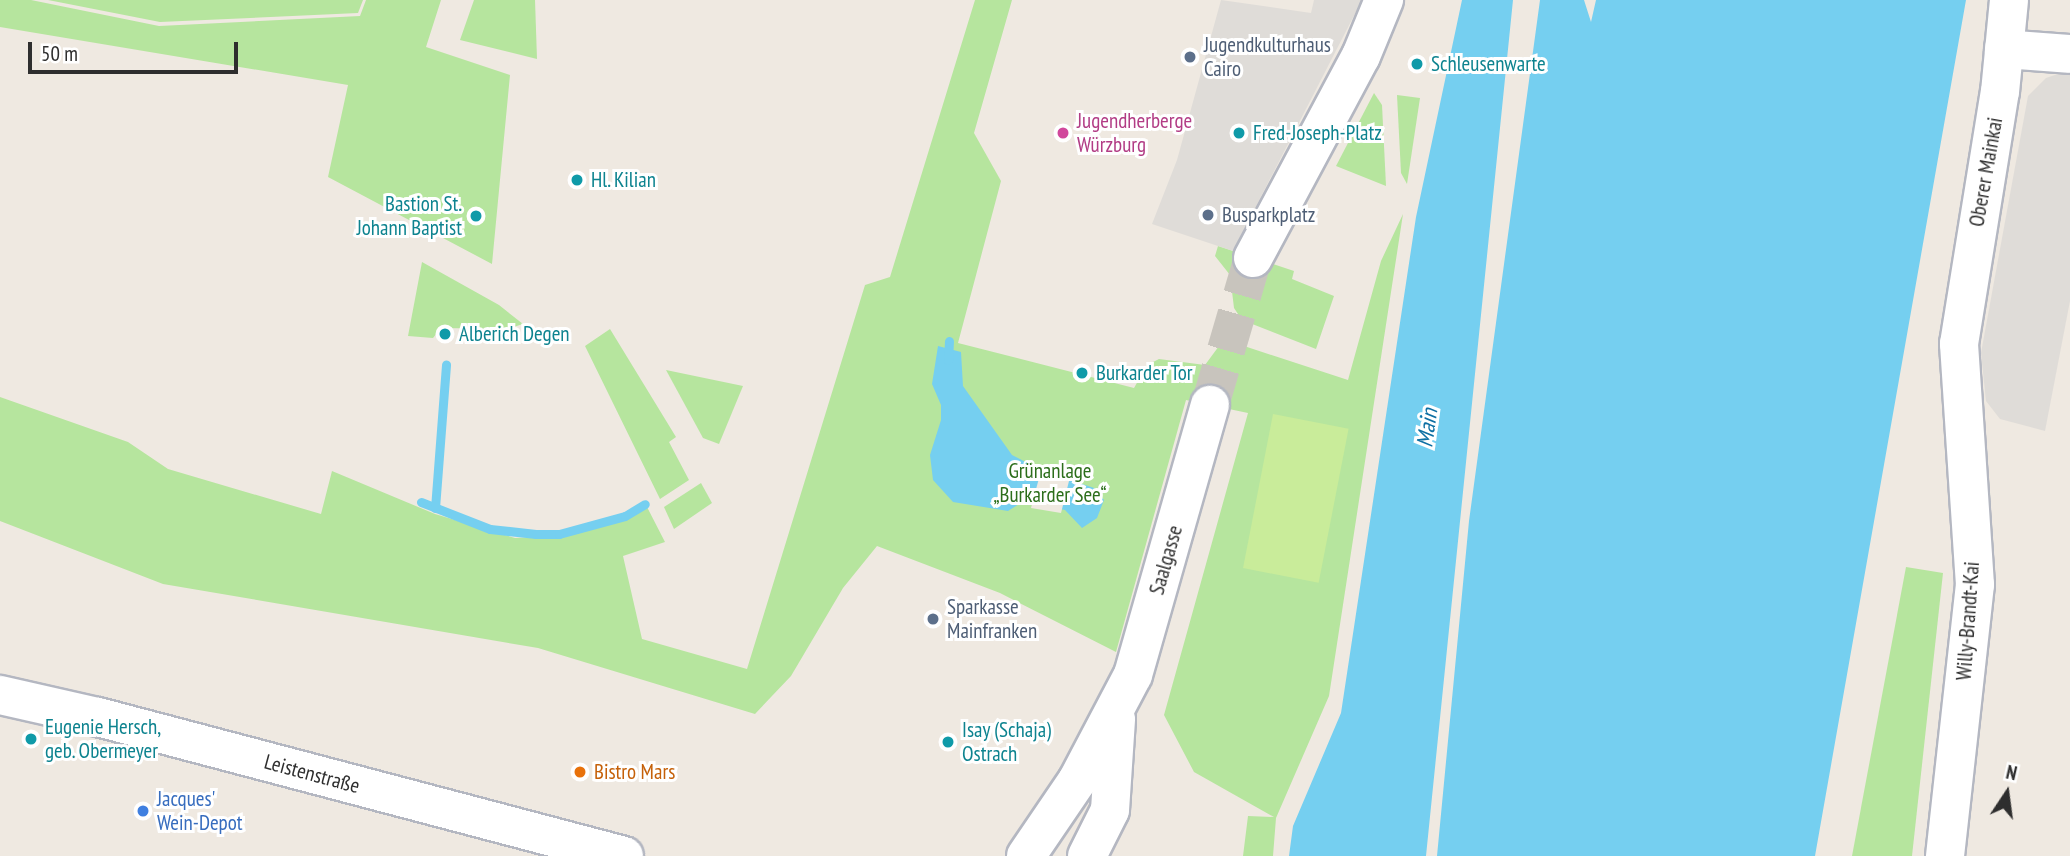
<!DOCTYPE html>
<html>
<head>
<meta charset="utf-8">
<style>
  body { margin:0 }
  #map { position:relative; width:2070px; height:856px; overflow:hidden; background:#efe9e1; font-family:"PT Sans Narrow",sans-serif }
  div>[style] { position:absolute }
  .green>* { inset:0; background:#b6e59e }
  .pitch>* { inset:0; background:#c9ec9a; transform-origin:0 0 }
  .plaza>* { inset:0; background:#dfdcd8 }
  .water>* { inset:0; background:#75cff0 }
  .pier>* { inset:0; background:#efe9e1 }
  .stream>* { height:9px; margin:-4.5px; padding:0 4.5px; transform-origin:4.5px; border-radius:4.5px; background:#75cff0 }
  .secondary-tunnel>* { height:38px; margin-top:-19px; transform-origin:0; background:repeating-linear-gradient(90deg,#c8c4bd 0 38px,transparent 0 57px) }
  .roads { filter:drop-shadow(2px 0 #b4b7c1) drop-shadow(-2px 0 #b4b7c1) drop-shadow(0 2px #b4b7c1) drop-shadow(0 -2px #b4b7c1) }
  .secondary>* { height:38px; margin:-19px; padding:0 19px; transform-origin:19px; border-radius:19px; background:#fff }
  .dots>* { width:19px; height:19px; translate:-50% -50%; box-sizing:border-box; border:4px solid #fff; border-radius:50% }
  span { translate:-50% -50%; white-space:nowrap; text-align:center; line-height:1.15; -webkit-text-stroke:6px #fff; paint-order:stroke }
  .service-label { font-size:21px; color:#4e5e75 }
  .left { translate:0 -50%; text-align:left }
  .culture-label { font-size:21px; color:#0d838f }
  .right { translate:-100% -50%; text-align:right }
  .hotel-label { font-size:21px; color:#b23c85 }
  .street-label { font-size:21px; color:#2e2e2e }
  .park-label { font-size:21px; color:#2c6e1b }
  .food-label { font-size:21px; color:#c56008 }
  .shop-label { font-size:21px; color:#366cbe }
  .water-label { font-size:23px; color:#0d6fa3; font-style:italic }
  .north { position:absolute; left:1972px; top:758px; width:70px; height:70px; -webkit-text-stroke:5px #fff; paint-order:stroke; rotate:13deg; font-size:19px; font-weight:700; line-height:28px; text-align:center; color:#2e2e2e }
  .north::after { content:''; display:block; margin:auto; width:24px; height:32px; background:#2e2e2e; clip-path:polygon(50% 0,100% 100%,50% 72%,0 100%) }
  .scale { position:absolute; left:28px; top:42px; width:210px; height:32px; box-sizing:border-box; border:4px solid #2e2e2e; border-top:0; padding-left:9px; font-size:21px; line-height:24px; white-space:nowrap; color:#2e2e2e; -webkit-text-stroke:5px #fff; paint-order:stroke }
</style>
</head>
<body>
<div id="map">
  <div class="green">
    <div style="clip-path:polygon(0 0,31px 0,159px 26px,360px 16px,366px 0,441px 0,426px 47px,510px 75px,492px 264px,328px 177px,348px 85px,0 27px)"></div>
    <div style="clip-path:polygon(48px 0,363px 0,358px 13px,160px 22px)"></div>
    <div style="clip-path:polygon(474px 0,535px 0,537px 59px,460px 40px)"></div>
    <div style="clip-path:polygon(975px 0,1012px 0,974px 133px,1001px 181px,958px 343px,1134px 388px,1147px 365px,1159px 359px,1205px 365px,1219px 346px,1238px 344px,1348px 380px,1381px 261px,1403px 214px,1329px 696px,1276px 818px,1273px 856px,1243px 856px,1248px 816px,1274px 817px,1194px 772px,1164px 715px,1248px 413px,1186px 400px,1116px 652px,1000px 593px,877px 546px,843px 588px,791px 676px,755px 714px,538px 648px,163px 584px,0 521px,0 397px,128px 442px,168px 469px,321px 514px,332px 471px,435px 514px,515px 538px,559px 536px,626px 519px,647px 507px,665px 542px,623px 556px,642px 639px,747px 669px,865px 285px,890px 277px)"></div>
    <div style="clip-path:polygon(1374px 93px,1382px 105px,1386px 186px,1336px 166px)"></div>
    <div style="clip-path:polygon(1397px 95px,1420px 98px,1407px 184px,1401px 173px)"></div>
    <div style="clip-path:polygon(1218px 246px,1294px 271px,1292px 279px,1334px 296px,1316px 349px,1242px 320px,1234px 308px,1230px 275px,1215px 256px)"></div>
    <div style="clip-path:polygon(422px 262px,499px 305px,523px 324px,507px 329px,441px 328px,433px 338px,408px 336px)"></div>
    <div style="clip-path:polygon(610px 329px,676px 437px,669px 442px,689px 480px,660px 499px,585px 346px)"></div>
    <div style="clip-path:polygon(666px 370px,743px 386px,719px 444px,703px 438px)"></div>
    <div style="clip-path:polygon(701px 483px,712px 503px,674px 529px,664px 507px)"></div>
    <div style="clip-path:polygon(1906px 567px,1943px 573px,1912px 856px,1852px 856px)"></div>
  </div>
  <div class="pitch">
    <div style="left:1273px;top:414px;width:77px;height:157px;rotate:11deg"></div>
  </div>
  <div class="plaza">
    <div style="clip-path:polygon(1221px 0,1311px 13px,1314px 0,1362px 0,1233px 251px,1152px 224px,1177px 160px)"></div>
    <div style="clip-path:polygon(2070px 70px,2070px 301px,2045px 431px,2000px 419px,1986px 401px,1981px 353px,2028px 96px,2046px 78px)"></div>
  </div>
  <div class="water">
    <div style="clip-path:polygon(1462px 0,1513px 0,1426px 856px,1289px 856px,1293px 826px,1341px 713px,1416px 217px)"></div>
    <div style="clip-path:polygon(1540px 0,1584px 0,1591px 22px,1596px 0,1966px 0,1815px 856px,1437px 856px,1469px 521px)"></div>
    <div style="clip-path:polygon(938px 346px,961px 352px,963px 386px,1012px 455px,1041px 470px,1094px 488px,1104px 500px,1097px 518px,1082px 528px,1065px 510px,1044px 505px,1019px 504px,1008px 511px,953px 502px,933px 480px,930px 455px,941px 420px,941px 405px,932px 384px)"></div>
  </div>
  <div class="pier">
    <div style="clip-path:polygon(1042px 467px,1070px 477px,1061px 513px,1031px 508px)"></div>
  </div>
  <div class="stream">
    <div style="left:948px;top:360px;width:19px;rotate:-87deg"></div>
    <div style="left:421px;top:502px;width:74px;rotate:21.4deg"></div>
    <div style="left:490px;top:529px;width:46px;rotate:6.2deg"></div>
    <div style="left:536px;top:534px;width:23px"></div>
    <div style="left:559px;top:534px;width:68px;rotate:-15.3deg"></div>
    <div style="left:625px;top:516px;width:23px;rotate:-31deg"></div>
    <div style="left:435px;top:508px;width:144px;rotate:-85.6deg"></div>
  </div>
  <div class="secondary-tunnel">
    <div style="left:1210px;top:405px;width:153px;rotate:-73.7deg"></div>
  </div>
  <div class="roads">
    <div class="secondary">
      <div style="left:2004px;top:49px;width:66px;rotate:4.3deg"></div>
      <div style="left:1253px;top:258px;width:229px;rotate:-61.9deg"></div>
      <div style="left:1361px;top:56px;width:61px;rotate:-67.7deg"></div>
      <div style="left:0;top:695px;width:100px;rotate:12.7deg"></div>
      <div style="left:98px;top:717px;width:544px;rotate:14.8deg"></div>
      <div style="left:1026px;top:856px;width:91px;rotate:-55.8deg"></div>
      <div style="left:1077px;top:781px;width:120px;rotate:-62.2deg"></div>
      <div style="left:1133px;top:675px;width:281px;rotate:-74.1deg"></div>
      <div style="left:1087px;top:856px;width:51px;rotate:-63.4deg"></div>
      <div style="left:1110px;top:810px;width:91px;rotate:-86.2deg"></div>
      <div style="left:1945px;top:856px;width:273px;rotate:-83.7deg"></div>
      <div style="left:1975px;top:585px;width:242px;rotate:-93.8deg"></div>
      <div style="left:1959px;top:344px;width:255px;rotate:-80.8deg"></div>
      <div style="left:2000px;top:92px;width:92px;rotate:-84.4deg"></div>
    </div>
  </div>
  <div class="dots">
    <div style="left:1190px;top:57px;background:#5c6f8a"></div>
    <div style="left:1417px;top:64px;background:#0f9aa8"></div>
    <div style="left:1063px;top:133px;background:#d1479c"></div>
    <div style="left:1239px;top:133px;background:#0f9aa8"></div>
    <div style="left:577px;top:180px;background:#0f9aa8"></div>
    <div style="left:1208px;top:215px;background:#5c6f8a"></div>
    <div style="left:476px;top:216px;background:#0f9aa8"></div>
    <div style="left:445px;top:334px;background:#0f9aa8"></div>
    <div style="left:1082px;top:373px;background:#0f9aa8"></div>
    <div style="left:933px;top:619px;background:#5c6f8a"></div>
    <div style="left:31px;top:739px;background:#0f9aa8"></div>
    <div style="left:948px;top:742px;background:#0f9aa8"></div>
    <div style="left:580px;top:772px;background:#e8710a"></div>
    <div style="left:143px;top:811px;background:#3f7fe0"></div>
  </div>
  <div class="service-label">
    <span class="left" style="left:1204px;top:57px">Jugendkulturhaus<br>Cairo</span>
    <span class="left" style="left:1222px;top:215px">Busparkplatz</span>
    <span class="left" style="left:947px;top:619px">Sparkasse<br>Mainfranken</span>
  </div>
  <div class="culture-label">
    <span class="left" style="left:1431px;top:64px">Schleusenwarte</span>
    <span class="left" style="left:1253px;top:133px">Fred-Joseph-Platz</span>
    <span class="left" style="left:591px;top:180px">Hl. Kilian</span>
    <span class="right" style="left:462px;top:216px">Bastion St.<br>Johann Baptist</span>
    <span class="left" style="left:459px;top:334px">Alberich Degen</span>
    <span class="left" style="left:1096px;top:373px">Burkarder Tor</span>
    <span class="left" style="left:45px;top:739px">Eugenie Hersch,<br>geb. Obermeyer</span>
    <span class="left" style="left:962px;top:742px">Isay (Schaja)<br>Ostrach</span>
  </div>
  <div class="hotel-label">
    <span class="left" style="left:1077px;top:133px">Jugendherberge<br>Würzburg</span>
  </div>
  <div class="street-label">
    <span style="left:1986px;top:172px;rotate:-80deg">Oberer Mainkai</span>
    <span style="left:1166px;top:560px;rotate:-74deg">Saalgasse</span>
    <span style="left:1968px;top:621px;rotate:-86deg">Willy-Brandt-Kai</span>
    <span style="left:312px;top:774px;rotate:15deg">Leistenstraße</span>
  </div>
  <div class="park-label">
    <span style="left:1050px;top:483px">Grünanlage<br>„Burkarder See“</span>
  </div>
  <div class="food-label">
    <span class="left" style="left:594px;top:772px">Bistro Mars</span>
  </div>
  <div class="shop-label">
    <span class="left" style="left:157px;top:811px">Jacques'<br>Wein-Depot</span>
  </div>
  <div class="water-label">
    <span style="left:1427px;top:428px;rotate:-82deg">Main</span>
  </div>
  <div class="north">N</div>
  <div class="scale">50 m</div>
</div>
</body>
</html>
